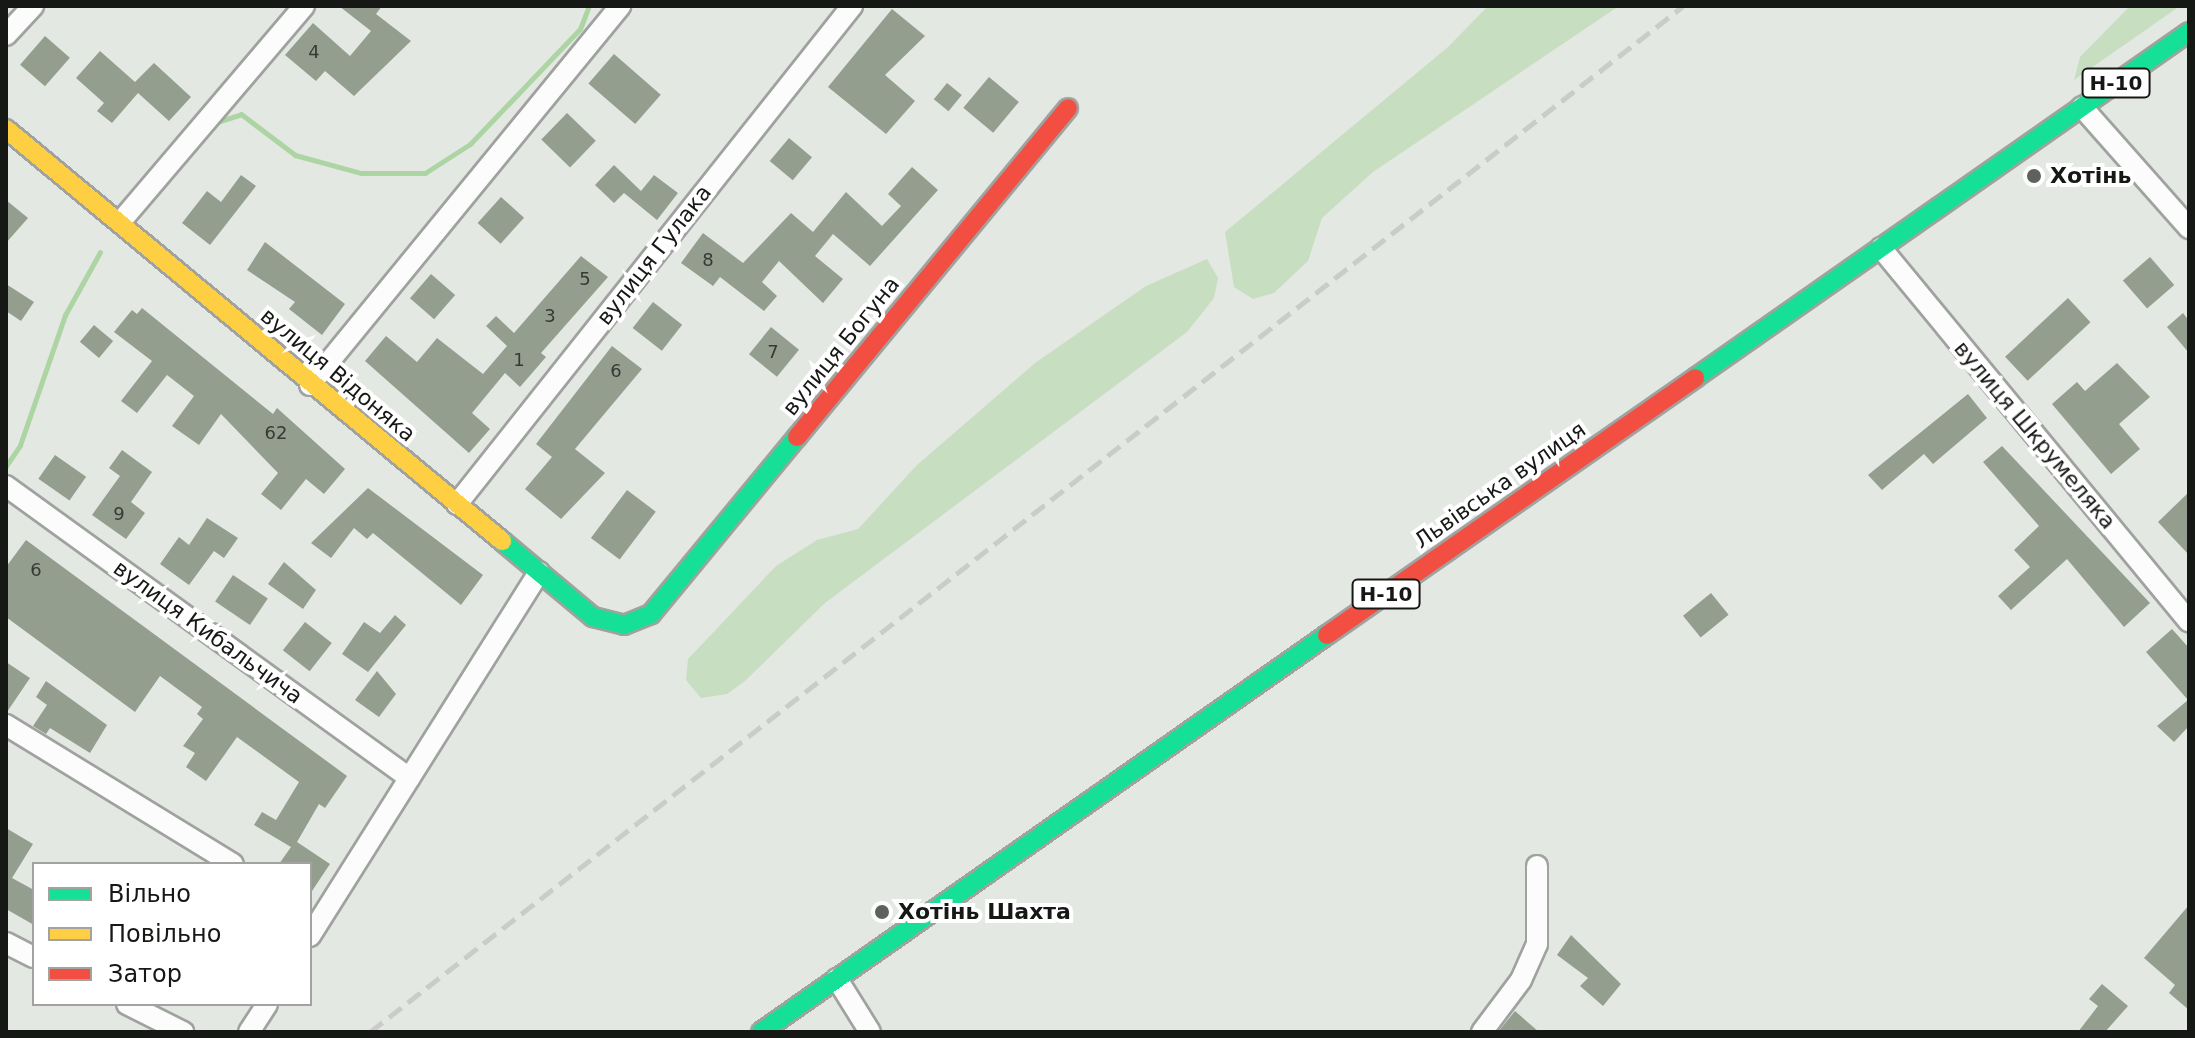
<!DOCTYPE html>
<html>
<head>
<meta charset="utf-8">
<style>
  body { margin:0 }
  #map { position:relative; width:2195px; height:1038px; overflow:hidden; background:#e4e8e3; font-family:"DejaVu Sans",sans-serif }
  div>[style] { position:absolute }
  .green>* { inset:0; background:#c7dec1 }
  .stream>* { height:5px; margin:-2.5px; padding:0 2.5px; transform-origin:2.5px; border-radius:2.5px; background:#add4a3 }
  .building>* { inset:0; background:#939e8f; transform-origin:0 0 }
  .roads { filter:drop-shadow(2px 0 #9fa29f) drop-shadow(-2px 0 #9fa29f) drop-shadow(0 2px #9fa29f) drop-shadow(0 -2px #9fa29f) }
  .street>* { height:20px; margin:-10px; padding:0 10px; transform-origin:10px; border-radius:10px; background:#fbfcfb }
  .fast>* { height:18px; margin:-9px; padding:0 9px; transform-origin:9px; border-radius:9px; background:#16e098 }
  .slow>* { height:18px; margin:-9px; padding:0 9px; transform-origin:9px; border-radius:9px; background:#ffcf43 }
  .jam>* { height:18px; margin:-9px; padding:0 9px; transform-origin:9px; border-radius:9px; background:#f24e42 }
  .rail>* { height:5px; margin-top:-2.5px; transform-origin:0; background:repeating-linear-gradient(90deg,#caccca 0 16px,transparent 0 24px) }
  .dots>* { width:22px; height:22px; translate:-50% -50%; box-sizing:border-box; border:4px solid #fff; border-radius:50% }
  span { translate:-50% -50%; white-space:nowrap; text-align:center; line-height:1.15; -webkit-text-stroke:8px #fff; paint-order:stroke }
  .number-label { font-size:18px; color:#353a34 }
  .number-label span { -webkit-text-stroke-width:0 }
  .shield-label span { padding:2px 6px; background:#fff; border:2px solid; border-radius:6px; -webkit-text-stroke-width:0 }
  .shield-label { font-size:20px; color:#161815; font-weight:700 }
  .poi-label { font-size:22px; color:#161815; font-weight:700 }
  .left { translate:0 -50%; text-align:left }
  .street-label { font-size:22px; color:#161815 }
  .frame { position:absolute; inset:0; border:8px solid #161815; pointer-events:none }
  .legend { position:absolute; left:32px; top:862px; width:280px; height:144px; box-sizing:border-box; background:#fff; border:2px solid #a2a3a1; margin:0; padding:10px 14px; list-style:none; font-size:24px; color:#161815 }
  .legend li { display:flex; align-items:center; gap:16px; height:40px }
  .legend b { width:40px; border:2px solid #a2a3a1 }
</style>
</head>
<body>
<div id="map">
  <div class="green">
    <div style="clip-path:polygon(1488px 6px,1619px 6px,1373px 172px,1322px 218px,1308px 261px,1274px 293px,1253px 299px,1234px 287px,1225px 232px,1448px 47px)"></div>
    <div style="clip-path:polygon(2130px 6px,2180px 6px,2074px 80px,2080px 57px)"></div>
    <div style="clip-path:polygon(1207px 259px,1218px 278px,1214px 298px,1187px 332px,825px 603px,745px 681px,727px 694px,701px 698px,686px 680px,688px 659px,776px 566px,817px 540px,858px 529px,917px 465px,1035px 363px,1146px 286px)"></div>
  </div>
  <div class="stream">
    <div style="left:217px;top:122px;width:25px;rotate:-18deg"></div>
    <div style="left:241px;top:114px;width:68px;rotate:37.2deg"></div>
    <div style="left:295px;top:155px;width:68px;rotate:15.3deg"></div>
    <div style="left:361px;top:173px;width:64px"></div>
    <div style="left:425px;top:173px;width:54px;rotate:-32.8deg"></div>
    <div style="left:470px;top:144px;width:159px;rotate:-46.3deg"></div>
    <div style="left:580px;top:29px;width:25px;rotate:-69deg"></div>
    <div style="left:6px;top:466px;width:25px;rotate:-56deg"></div>
    <div style="left:20px;top:445px;width:138px;rotate:-70.9deg"></div>
    <div style="left:65px;top:315px;width:72px;rotate:-60.9deg"></div>
  </div>
  <div class="building">
    <div style="clip-path:polygon(339px 6px,382px 6px,376px 14px,411px 41px,354px 96px,325px 71px,316px 81px,285px 55px,313px 23px,350px 56px,371px 31px)"></div>
    <div style="clip-path:polygon(892px 9px,925px 36px,885px 75px,915px 101px,886px 134px,828px 87px)"></div>
    <div style="left:45px;top:36px;width:33px;height:38px;rotate:41deg"></div>
    <div style="clip-path:polygon(100px 51px,135px 82px,154px 63px,191px 97px,169px 121px,138px 93px,112px 123px,97px 111px,104px 103px,76px 78px)"></div>
    <div style="left:614px;top:54px;width:62px;height:39px;rotate:41deg"></div>
    <div style="left:989px;top:77px;width:39px;height:40px;rotate:40deg"></div>
    <div style="left:947px;top:83px;width:19px;height:21px;rotate:39deg"></div>
    <div style="left:567px;top:113px;width:40px;height:37px;rotate:44deg"></div>
    <div style="left:789px;top:138px;width:30px;height:30px;rotate:40deg"></div>
    <div style="clip-path:polygon(614px 165px,641px 191px,654px 175px,678px 193px,657px 220px,624px 193px,614px 203px,595px 185px)"></div>
    <div style="clip-path:polygon(912px 167px,938px 190px,870px 266px,833px 234px,815px 256px,843px 279px,823px 303px,779px 261px,762px 282px,777px 296px,764px 311px,720px 277px,713px 286px,681px 263px,703px 233px,743px 263px,791px 213px,813px 232px,846px 192px,882px 226px,901px 206px,888px 194px)"></div>
    <div style="clip-path:polygon(241px 175px,256px 186px,210px 245px,182px 223px,207px 191px,221px 202px)"></div>
    <div style="left:501px;top:197px;width:31px;height:35px;rotate:42deg"></div>
    <div style="clip-path:polygon(6px 200px,28px 218px,6px 243px)"></div>
    <div style="clip-path:polygon(265px 242px,345px 304px,322px 335px,289px 309px,295px 302px,247px 270px)"></div>
    <div style="clip-path:polygon(581px 256px,608px 277px,541px 353px,546px 357px,520px 387px,505px 373px,472px 413px,490px 429px,469px 453px,365px 361px,386px 336px,417px 362px,437px 338px,483px 374px,507px 346px,486px 326px,496px 316px,514px 333px)"></div>
    <div style="left:2150px;top:257px;width:37px;height:36px;rotate:49deg"></div>
    <div style="left:431px;top:274px;width:32px;height:32px;rotate:41deg"></div>
    <div style="clip-path:polygon(6px 284px,34px 302px,21px 321px,6px 311px)"></div>
    <div style="left:2068px;top:298px;width:33px;height:86px;rotate:47deg"></div>
    <div style="left:653px;top:302px;width:37px;height:33px;rotate:38deg"></div>
    <div style="clip-path:polygon(142px 308px,273px 414px,277px 408px,345px 469px,324px 494px,306px 479px,281px 510px,261px 494px,278px 473px,221px 414px,199px 445px,172px 426px,194px 396px,167px 375px,137px 413px,121px 401px,152px 361px,114px 332px,132px 310px,137px 314px)"></div>
    <div style="clip-path:polygon(2183px 313px,2189px 321px,2189px 353px,2167px 327px)"></div>
    <div style="left:94px;top:325px;width:25px;height:22px;rotate:40deg"></div>
    <div style="left:771px;top:327px;width:36px;height:35px;rotate:39deg"></div>
    <div style="clip-path:polygon(612px 346px,642px 369px,575px 449px,605px 473px,561px 519px,525px 489px,552px 457px,536px 444px)"></div>
    <div style="clip-path:polygon(2117px 363px,2150px 397px,2119px 424px,2140px 449px,2111px 474px,2052px 404px,2077px 382px,2085px 391px)"></div>
    <div style="clip-path:polygon(1968px 394px,1987px 418px,1933px 464px,1924px 454px,1882px 490px,1868px 475px)"></div>
    <div style="clip-path:polygon(2002px 446px,2150px 603px,2124px 627px,2067px 559px,2011px 610px,1998px 596px,2030px 567px,2014px 550px,2039px 526px,1983px 462px)"></div>
    <div style="clip-path:polygon(122px 450px,152px 472px,131px 502px,145px 513px,126px 539px,92px 515px,120px 476px,109px 468px)"></div>
    <div style="left:55px;top:455px;width:38px;height:29px;rotate:35deg"></div>
    <div style="clip-path:polygon(368px 488px,483px 575px,461px 605px,373px 533px,367px 539px,354px 528px,331px 558px,311px 543px)"></div>
    <div style="left:627px;top:490px;width:36px;height:60px;rotate:37deg"></div>
    <div style="clip-path:polygon(2189px 492px,2189px 555px,2158px 522px)"></div>
    <div style="clip-path:polygon(207px 518px,238px 538px,224px 558px,214px 551px,189px 585px,160px 564px,179px 537px,189px 545px)"></div>
    <div style="clip-path:polygon(26px 540px,347px 776px,325px 808px,319px 804px,297px 842px,330px 864px,310px 894px,310px 864px,279px 864px,291px 847px,254px 825px,262px 812px,276px 820px,299px 782px,237px 737px,206px 781px,186px 767px,195px 753px,183px 746px,203px 719px,197px 714px,202px 707px,160px 676px,135px 712px,6px 617px,6px 567px)"></div>
    <div style="clip-path:polygon(284px 562px,316px 590px,303px 609px,268px 584px)"></div>
    <div style="left:233px;top:575px;width:42px;height:32px;rotate:34deg"></div>
    <div style="left:1711px;top:593px;width:28px;height:36px;rotate:51deg"></div>
    <div style="clip-path:polygon(395px 615px,406px 625px,368px 672px,342px 654px,364px 622px,380px 633px)"></div>
    <div style="left:305px;top:622px;width:34px;height:36px;rotate:38deg"></div>
    <div style="clip-path:polygon(2172px 629px,2189px 648px,2189px 726px,2174px 742px,2157px 726px,2188px 700px,2146px 652px)"></div>
    <div style="clip-path:polygon(6px 662px,30px 678px,7px 712px,6px 712px)"></div>
    <div style="clip-path:polygon(377px 671px,396px 694px,379px 717px,355px 700px)"></div>
    <div style="clip-path:polygon(46px 681px,107px 725px,90px 753px,50px 728px,46px 734px,33px 726px,47px 705px,36px 697px)"></div>
    <div style="clip-path:polygon(6px 828px,33px 844px,12px 878px,34px 890px,34px 925px,6px 909px)"></div>
    <div style="clip-path:polygon(2189px 905px,2189px 1010px,2169px 993px,2175px 985px,2144px 958px)"></div>
    <div style="clip-path:polygon(1571px 935px,1621px 984px,1603px 1006px,1580px 986px,1588px 978px,1557px 955px)"></div>
    <div style="clip-path:polygon(2102px 984px,2128px 1006px,2105px 1032px,2078px 1032px,2098px 1006px,2089px 999px)"></div>
    <div style="clip-path:polygon(1515px 1011px,1539px 1032px,1498px 1032px)"></div>
  </div>
  <div class="roads">
    <div class="street">
      <div style="left:6px;top:35px;width:40px;rotate:-47deg"></div>
      <div style="left:2082px;top:107px;width:162px;rotate:48.5deg"></div>
      <div style="left:122px;top:220px;width:281px;rotate:-49.6deg"></div>
      <div style="left:1881px;top:248px;width:484px;rotate:50.5deg"></div>
      <div style="left:310px;top:385px;width:490px;rotate:-50.7deg"></div>
      <div style="left:6px;top:486px;width:498px;rotate:35.9deg"></div>
      <div style="left:457px;top:504px;width:636px;rotate:-51.58deg"></div>
      <div style="left:6px;top:725px;width:266px;rotate:31.5deg"></div>
      <div style="left:310px;top:936px;width:430px;rotate:-57.8deg"></div>
      <div style="left:6px;top:943px;width:31px;rotate:27deg"></div>
      <div style="left:837px;top:979px;width:62px;rotate:58.1deg"></div>
      <div style="left:127px;top:1004px;width:63px;rotate:26.6deg"></div>
      <div style="left:249px;top:1032px;width:33px;rotate:-57deg"></div>
      <div style="left:1482px;top:1032px;width:65px;rotate:-53.1deg"></div>
      <div style="left:1521px;top:980px;width:39px;rotate:-66deg"></div>
      <div style="left:1537px;top:944px;width:78px;rotate:-90deg"></div>
    </div>
    <div class="fast">
      <div style="left:1695px;top:378px;width:603px;rotate:-35.01deg"></div>
      <div style="left:502px;top:541px;width:119px;rotate:39.9deg"></div>
      <div style="left:593px;top:617px;width:32px;rotate:14deg"></div>
      <div style="left:624px;top:625px;width:29px;rotate:-22deg"></div>
      <div style="left:651px;top:614px;width:229px;rotate:-50.5deg"></div>
      <div style="left:761px;top:1032px;width:691px;rotate:-35.05deg"></div>
    </div>
    <div class="slow">
      <div style="left:6px;top:129px;width:645px;rotate:39.71deg"></div>
    </div>
    <div class="jam">
      <div style="left:797px;top:437px;width:426px;rotate:-50.5deg"></div>
      <div style="left:1327px;top:635px;width:449px;rotate:-34.9deg"></div>
    </div>
  </div>
  <div class="rail">
    <div style="left:370px;top:1032px;width:1666px;rotate:-38deg"></div>
  </div>
  <div class="dots">
    <div style="left:2034px;top:176px;background:#5e615d"></div>
    <div style="left:882px;top:912px;background:#5e615d"></div>
  </div>
  <div class="number-label">
    <span style="left:314px;top:52px">4</span>
    <span style="left:708px;top:260px">8</span>
    <span style="left:585px;top:279px">5</span>
    <span style="left:550px;top:316px">3</span>
    <span style="left:773px;top:352px">7</span>
    <span style="left:519px;top:360px">1</span>
    <span style="left:616px;top:371px">6</span>
    <span style="left:276px;top:433px">62</span>
    <span style="left:119px;top:514px">9</span>
    <span style="left:36px;top:570px">6</span>
  </div>
  <div class="shield-label">
    <span style="left:2116px;top:83px">Н-10</span>
    <span style="left:1386px;top:594px">Н-10</span>
  </div>
  <div class="poi-label">
    <span class="left" style="left:2050px;top:176px">Хотінь</span>
    <span class="left" style="left:898px;top:912px">Хотінь Шахта</span>
  </div>
  <div class="street-label">
    <span style="left:654px;top:255px;rotate:-52deg">вулиця Гулака</span>
    <span style="left:841px;top:346px;rotate:-51deg">вулиця Богуна</span>
    <span style="left:338px;top:375px;rotate:40deg">вулиця Відоняка</span>
    <span style="left:2035px;top:435px;rotate:50deg">вулиця Шкрумеляка</span>
    <span style="left:1500px;top:485px;rotate:-35deg">Львівська вулиця</span>
    <span style="left:208px;top:632px;rotate:36deg">вулиця Кибальчича</span>
  </div>
  <div class="frame"></div>
  <ul class="legend">
  <li><b style="height:10px;background:#16e098"></b>Вільно</li>
  <li><b style="height:10px;background:#ffcf43"></b>Повільно</li>
  <li><b style="height:10px;background:#f24e42"></b>Затор</li>
  </ul>
</div>
</body>
</html>
